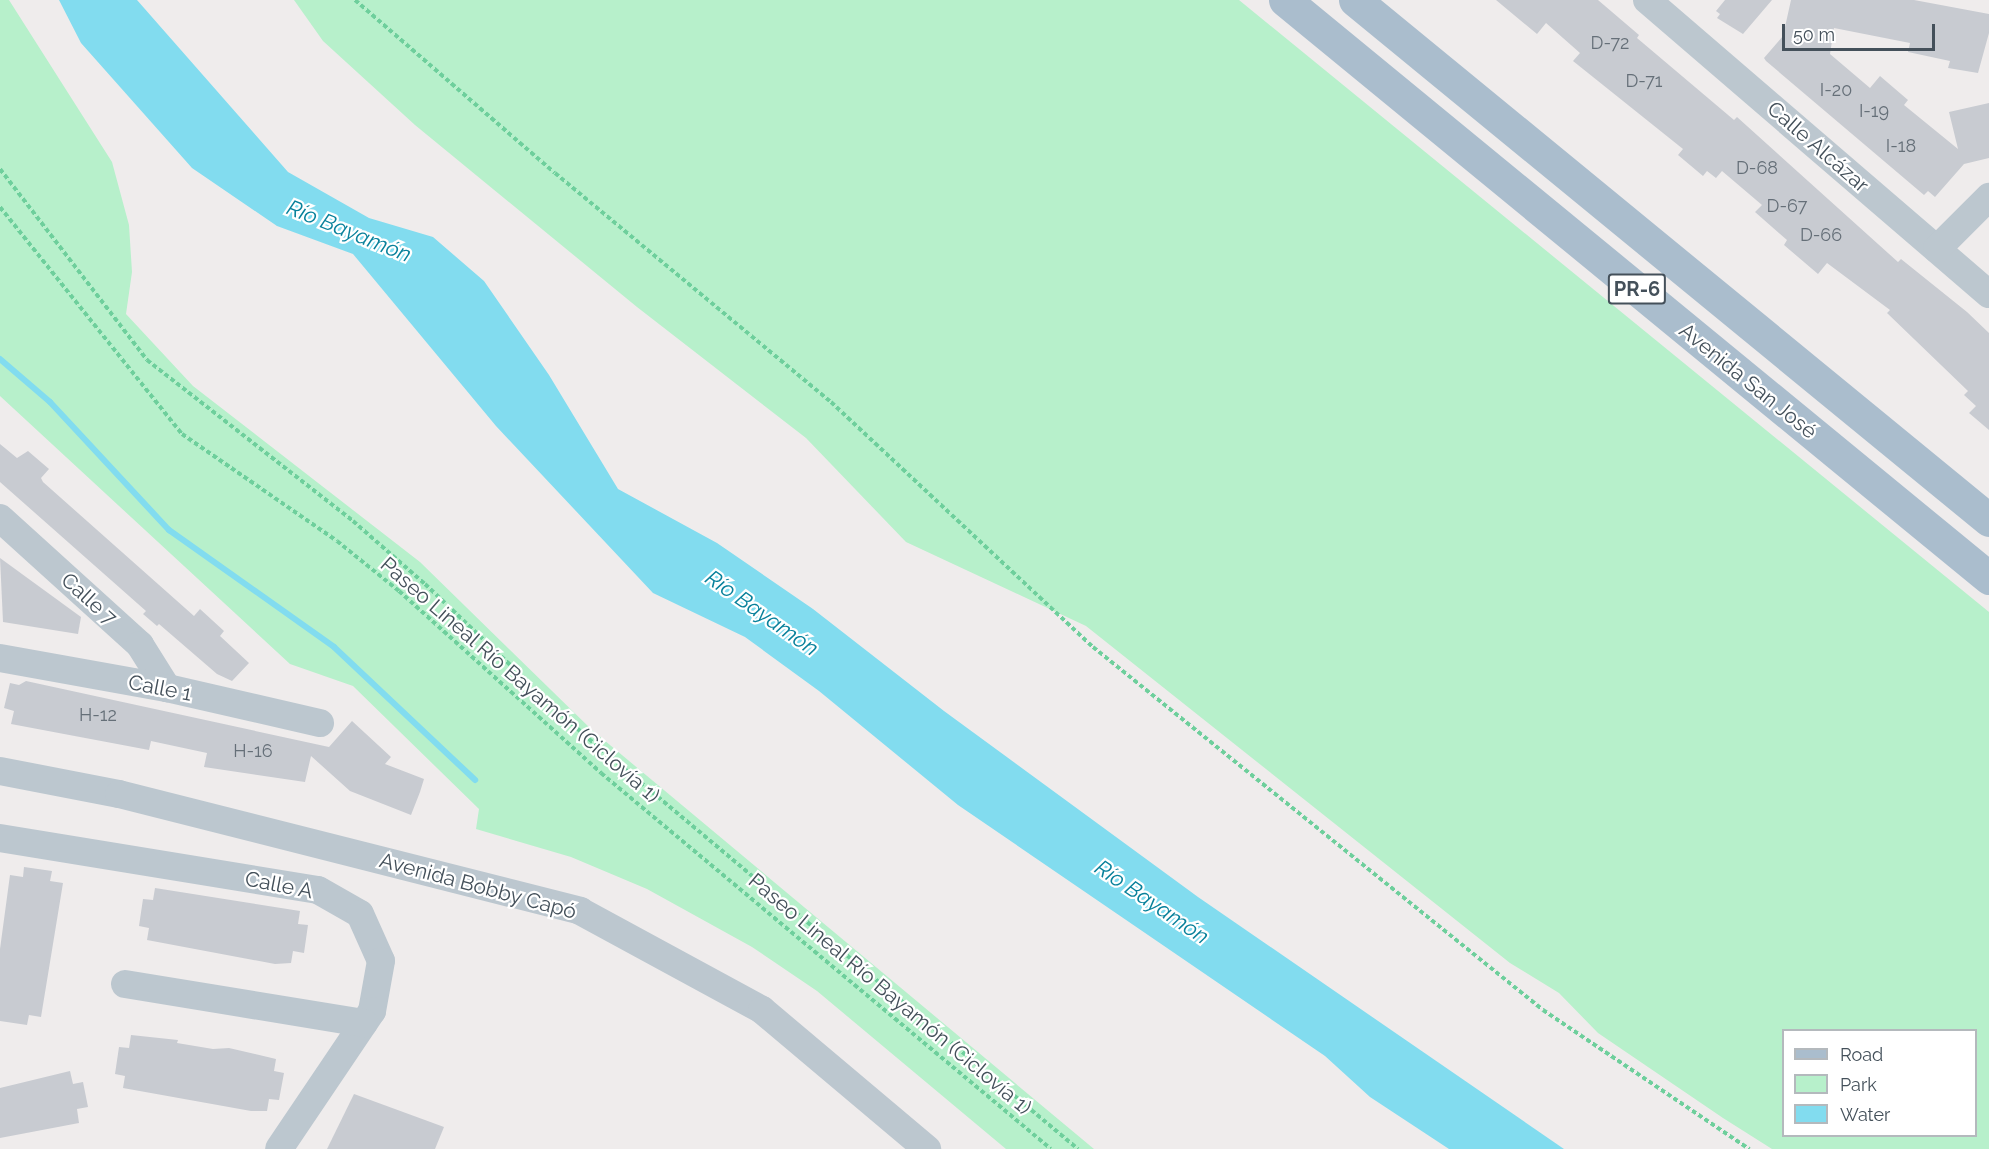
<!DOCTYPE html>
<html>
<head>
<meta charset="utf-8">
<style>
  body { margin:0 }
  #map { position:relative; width:1989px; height:1149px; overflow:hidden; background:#efecec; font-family:Raleway,sans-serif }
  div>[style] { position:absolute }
  .green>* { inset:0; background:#b7f0cb }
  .water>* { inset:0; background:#82dcef }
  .stream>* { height:6px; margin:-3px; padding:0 3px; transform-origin:3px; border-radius:3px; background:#82dcef }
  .building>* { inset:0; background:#c8cbd1 }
  .path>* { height:4px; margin-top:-2px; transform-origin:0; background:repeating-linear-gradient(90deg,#6ecf9c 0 4.5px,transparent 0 7.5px) }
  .minor>* { height:28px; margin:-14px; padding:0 14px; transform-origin:14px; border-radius:14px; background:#bcc7cf }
  .major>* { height:33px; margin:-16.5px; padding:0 16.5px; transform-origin:16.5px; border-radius:16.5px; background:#aabdcd }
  span { translate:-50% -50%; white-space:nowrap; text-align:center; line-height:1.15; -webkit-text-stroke:4.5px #fff; paint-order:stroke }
  .number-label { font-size:18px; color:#656f78 }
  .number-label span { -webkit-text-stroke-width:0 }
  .shield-label span { padding:2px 4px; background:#fff; border:2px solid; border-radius:4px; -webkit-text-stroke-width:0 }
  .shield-label { font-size:20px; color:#44505a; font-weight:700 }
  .street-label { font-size:21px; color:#44505a }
  .water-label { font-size:22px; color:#08819b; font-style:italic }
  .legend { position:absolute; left:1782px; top:1029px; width:195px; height:108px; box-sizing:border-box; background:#fff; border:2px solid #b4b9bd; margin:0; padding:8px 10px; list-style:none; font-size:18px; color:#44505a }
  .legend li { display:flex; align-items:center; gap:12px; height:30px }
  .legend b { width:30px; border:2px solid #b4b9bd }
  .scale { position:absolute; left:1782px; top:24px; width:153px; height:27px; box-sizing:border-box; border:3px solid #44505a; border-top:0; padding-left:8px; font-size:18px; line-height:21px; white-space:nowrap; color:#44505a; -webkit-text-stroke:4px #fff; paint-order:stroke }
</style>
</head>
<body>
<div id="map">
  <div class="green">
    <div style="clip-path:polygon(0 0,9px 0,112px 162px,129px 225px,132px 272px,126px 314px,193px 386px,420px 562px,592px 730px,1094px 1149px,1006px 1149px,817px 991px,752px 947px,647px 889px,571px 857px,476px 829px,479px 809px,353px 686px,290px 664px,0 396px)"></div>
    <div style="clip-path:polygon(evenodd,294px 0,1239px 0,1989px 612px,1989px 1149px,1772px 1149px,1723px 1118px,1598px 1033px,1559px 993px,1510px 963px,1086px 626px,906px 542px,806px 438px,637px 307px,415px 125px,323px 41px,294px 0,1784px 1030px,1976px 1030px,1976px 1136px,1784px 1136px,1784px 1030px)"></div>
  </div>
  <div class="water">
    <div style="clip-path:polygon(59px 0,137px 0,288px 172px,369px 218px,433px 237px,484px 281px,549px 375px,618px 489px,717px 543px,813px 609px,944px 711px,1198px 897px,1564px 1149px,1449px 1149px,1370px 1097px,1325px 1056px,958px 805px,819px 691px,745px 637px,653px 593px,496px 426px,353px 254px,277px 226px,192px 168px,81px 43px)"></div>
  </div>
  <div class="stream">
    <div style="left:0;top:359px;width:66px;rotate:40.7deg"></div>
    <div style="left:50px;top:402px;width:175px;rotate:47.1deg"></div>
    <div style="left:169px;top:530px;width:202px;rotate:35.3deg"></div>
    <div style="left:334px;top:647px;width:194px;rotate:43.3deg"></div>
  </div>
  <div class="building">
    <div style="clip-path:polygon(1496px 0,1598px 0,1639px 35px,1637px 38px,1734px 120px,1737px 117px,1898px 262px,1901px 259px,1967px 312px,1989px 333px,1989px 430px,1969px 413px,1976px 406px,1964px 395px,1968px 391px,1887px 313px,1890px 310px,1827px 263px,1818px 274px,1784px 245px,1787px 240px,1755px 212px,1762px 205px,1722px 171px,1716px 178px,1707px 171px,1703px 176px,1678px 155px,1683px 149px,1573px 61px,1580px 53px,1546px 23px,1537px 34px)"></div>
    <div style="clip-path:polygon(1725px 0,1772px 0,1743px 34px,1717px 18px,1720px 14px,1716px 11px)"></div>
    <div style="clip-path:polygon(1791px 0,1914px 0,1989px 14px,1989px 33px,1978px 73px,1948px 68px,1950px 61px,1908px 52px,1910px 43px,1834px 28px,1830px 54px,1870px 88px,1880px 76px,1908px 100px,1904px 105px,1958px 149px,1949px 112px,1989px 103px,1989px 158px,1964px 164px,1935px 197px,1928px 191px,1924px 195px,1766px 61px,1764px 58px,1783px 36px)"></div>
    <div style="clip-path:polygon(0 444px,17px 458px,28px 451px,49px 469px,41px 478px,43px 482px,194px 616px,200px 609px,224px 631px,220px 636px,249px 663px,232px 681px,217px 674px,159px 624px,157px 626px,143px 614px,146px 611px,0 482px)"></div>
    <div style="clip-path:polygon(0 558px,81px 617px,78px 634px,3px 622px)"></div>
    <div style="clip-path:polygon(26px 681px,329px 747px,352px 721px,391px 757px,385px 764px,424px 779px,420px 792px,411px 815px,350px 791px,311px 756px,305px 782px,204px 767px,207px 753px,151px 741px,149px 750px,11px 724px,14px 711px,4px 708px,10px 683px,19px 685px)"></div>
    <div style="clip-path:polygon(24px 867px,52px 871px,50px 881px,63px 883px,41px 1017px,29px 1015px,27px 1025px,0 1021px,0 949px,10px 875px,23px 877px)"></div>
    <div style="clip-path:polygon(155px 888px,300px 911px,298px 924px,308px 925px,304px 953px,293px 951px,291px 963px,275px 964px,147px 940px,149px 928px,139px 926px,143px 899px,153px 900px)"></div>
    <div style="clip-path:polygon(131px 1035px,178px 1040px,177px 1043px,213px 1049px,229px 1048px,276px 1059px,274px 1071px,284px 1073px,279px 1100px,269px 1099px,267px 1111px,251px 1111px,123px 1088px,125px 1076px,115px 1074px,119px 1047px,129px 1048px)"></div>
    <div style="clip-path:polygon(70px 1071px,73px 1084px,83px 1082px,88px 1107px,77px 1109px,79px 1123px,0 1138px,0 1088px)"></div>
    <div style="clip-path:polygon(354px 1094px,444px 1127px,435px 1149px,327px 1149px)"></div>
  </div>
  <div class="path">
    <div style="left:355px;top:0;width:264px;rotate:40.9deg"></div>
    <div style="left:555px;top:173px;width:359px;rotate:39.7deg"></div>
    <div style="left:831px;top:402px;width:359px;rotate:43.1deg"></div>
    <div style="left:1093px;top:647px;width:578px;rotate:38.89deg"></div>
    <div style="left:1543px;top:1010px;width:249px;rotate:34deg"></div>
    <div style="left:0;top:169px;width:241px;rotate:52.4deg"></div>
    <div style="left:147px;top:360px;width:261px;rotate:38deg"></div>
    <div style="left:353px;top:521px;width:96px;rotate:41.2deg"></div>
    <div style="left:425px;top:584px;width:218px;rotate:43.5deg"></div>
    <div style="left:583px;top:734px;width:646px;rotate:39.98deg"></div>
    <div style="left:0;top:207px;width:291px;rotate:51.3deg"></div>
    <div style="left:182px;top:434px;width:188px;rotate:34.6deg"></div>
    <div style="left:337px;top:541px;width:80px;rotate:38.9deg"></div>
    <div style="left:399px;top:591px;width:272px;rotate:42deg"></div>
    <div style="left:601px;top:773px;width:586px;rotate:39.88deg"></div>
  </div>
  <div class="minor">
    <div style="left:1647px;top:0;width:451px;rotate:40.7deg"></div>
    <div style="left:1937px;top:249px;width:74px;rotate:-45deg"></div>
    <div style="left:0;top:518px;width:189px;rotate:42.2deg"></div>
    <div style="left:140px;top:645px;width:51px;rotate:57.9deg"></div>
    <div style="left:0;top:658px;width:170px;rotate:10.2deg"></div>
    <div style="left:167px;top:688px;width:157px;rotate:12.9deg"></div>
    <div style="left:0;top:771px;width:121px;rotate:10.9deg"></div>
    <div style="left:119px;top:794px;width:476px;rotate:14.2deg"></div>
    <div style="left:580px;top:911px;width:207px;rotate:28.5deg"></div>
    <div style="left:762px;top:1010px;width:216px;rotate:40.1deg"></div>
    <div style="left:0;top:838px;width:322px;rotate:9.3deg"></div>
    <div style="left:318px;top:890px;width:48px;rotate:29.7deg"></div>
    <div style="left:360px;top:914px;width:51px;rotate:65.9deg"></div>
    <div style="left:381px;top:961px;width:51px;rotate:100.2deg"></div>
    <div style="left:372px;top:1011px;width:166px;rotate:124deg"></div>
    <div style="left:125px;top:984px;width:242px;rotate:9.3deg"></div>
  </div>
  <div class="major">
    <div style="left:1285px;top:0;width:911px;rotate:39.39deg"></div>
    <div style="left:1355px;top:0;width:820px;rotate:39.36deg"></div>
  </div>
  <div class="number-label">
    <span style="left:1610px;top:43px">D-72</span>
    <span style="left:1644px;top:81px">D-71</span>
    <span style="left:1836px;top:90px">I-20</span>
    <span style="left:1874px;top:111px">I-19</span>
    <span style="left:1901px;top:146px">I-18</span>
    <span style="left:1757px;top:168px">D-68</span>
    <span style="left:1787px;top:206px">D-67</span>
    <span style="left:1821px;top:235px">D-66</span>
    <span style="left:98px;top:715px">H-12</span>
    <span style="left:253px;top:751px">H-16</span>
  </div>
  <div class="shield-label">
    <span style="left:1637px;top:289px">PR-6</span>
  </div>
  <div class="street-label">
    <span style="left:1818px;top:147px;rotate:41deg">Calle Alcázar</span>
    <span style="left:1748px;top:381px;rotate:39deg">Avenida San José</span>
    <span style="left:89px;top:599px;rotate:42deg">Calle 7</span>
    <span style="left:520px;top:680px;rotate:41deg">Paseo Lineal Río Bayamón (Ciclovía 1)</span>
    <span style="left:160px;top:688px;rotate:11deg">Calle 1</span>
    <span style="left:279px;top:885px;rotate:11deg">Calle A</span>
    <span style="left:478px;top:886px;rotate:15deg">Avenida Bobby Capó</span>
    <span style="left:890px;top:994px;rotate:40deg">Paseo Lineal Río Bayamón (Ciclovía 1)</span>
  </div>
  <div class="water-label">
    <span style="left:349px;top:231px;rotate:22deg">Río Bayamón</span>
    <span style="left:762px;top:613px;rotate:35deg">Río Bayamón</span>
    <span style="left:1152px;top:902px;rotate:34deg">Río Bayamón</span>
  </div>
  <ul class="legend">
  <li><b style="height:8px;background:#aabdcd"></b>Road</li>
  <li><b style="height:16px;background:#b7f0cb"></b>Park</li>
  <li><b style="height:16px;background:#82dcef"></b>Water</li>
  </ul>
  <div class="scale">50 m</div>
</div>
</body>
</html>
